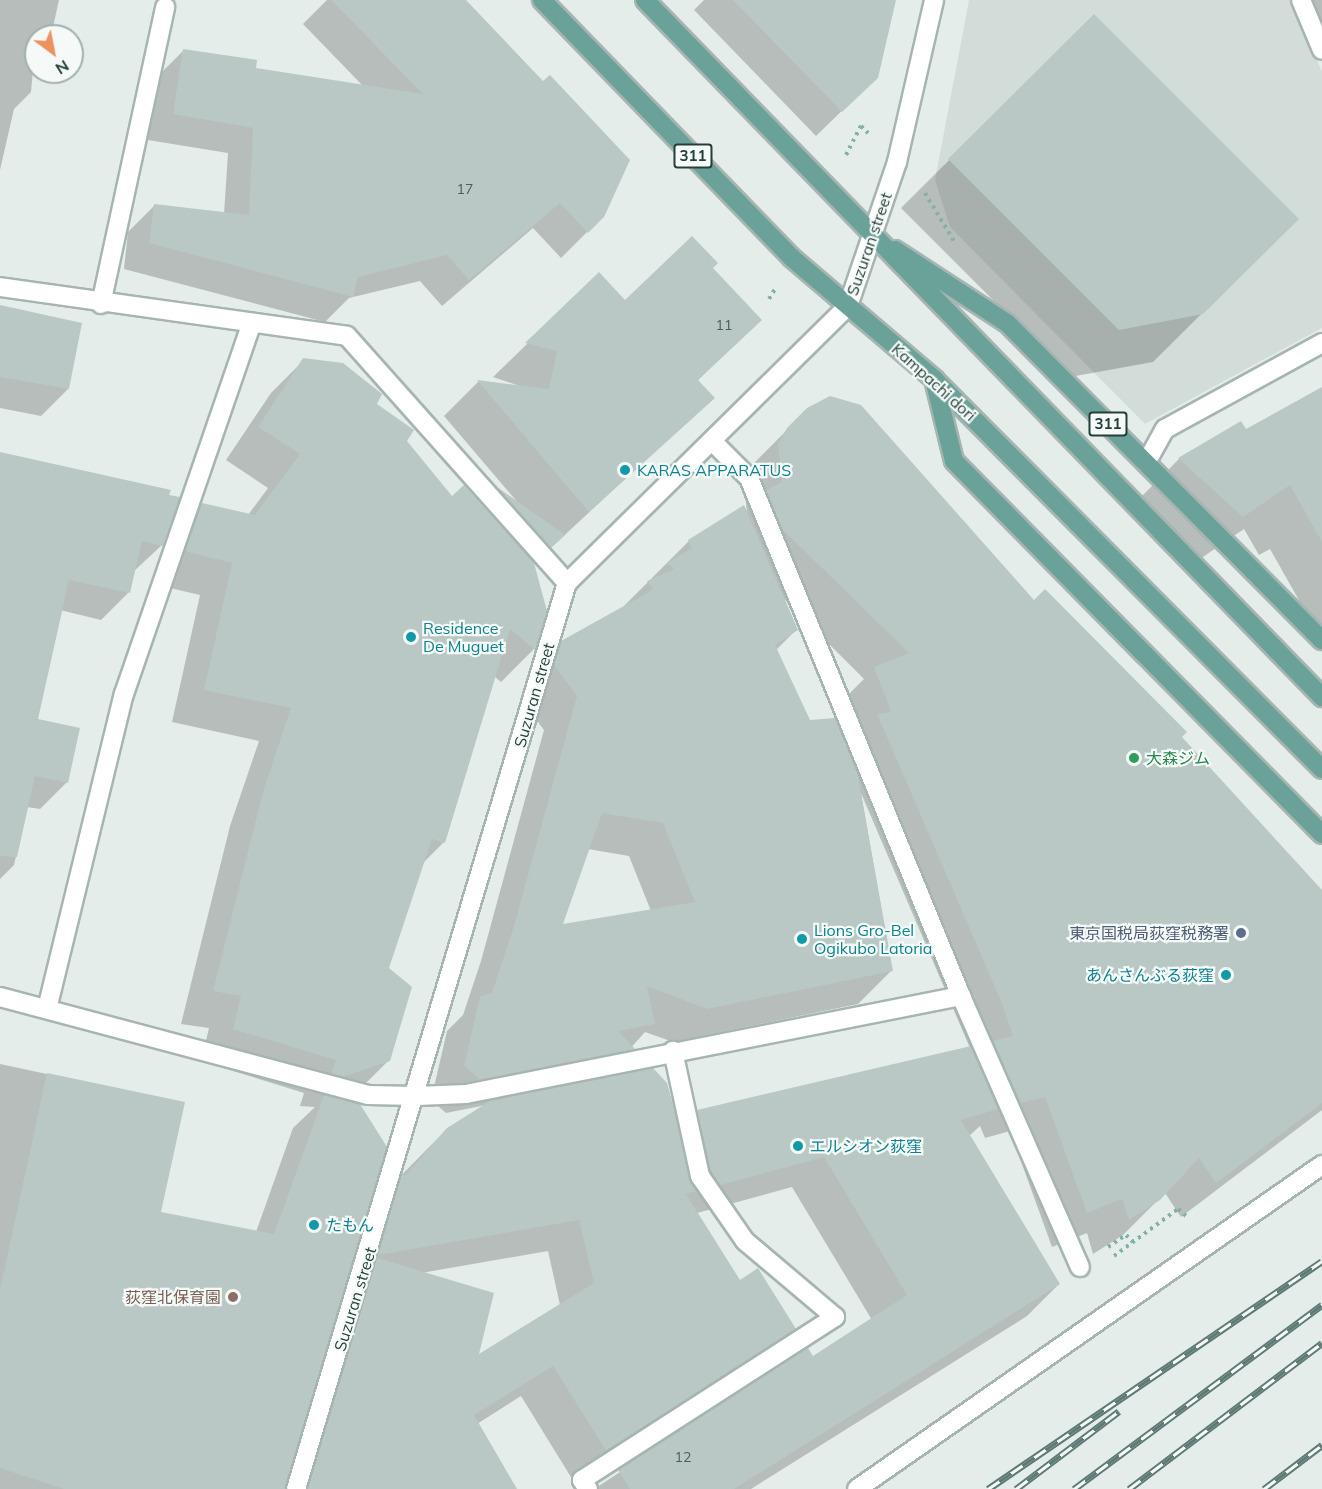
<!DOCTYPE html>
<html>
<head>
<meta charset="utf-8">
<style>
  body { margin:0 }
  #map { position:relative; width:1322px; height:1489px; overflow:hidden; background:#e4edea; font-family:Mulish,"Noto Sans JP",sans-serif }
  div>[style] { position:absolute }
  .built>* { inset:0; background:#d2ddd9 }
  .shadow>* { inset:0; background:#0003 }
  .building>* { inset:0; background:#b9c8c4 }
  .path>* { height:4px; margin-top:-2px; transform-origin:0; background:repeating-linear-gradient(90deg,#85b0a7 0 3px,transparent 0 7.5px) }
  .roads { filter:drop-shadow(2px 0 #a7b5b2) drop-shadow(-2px 0 #a7b5b2) drop-shadow(0 2px #a7b5b2) drop-shadow(0 -2px #a7b5b2) }
  .service>* { height:18px; margin:-9px; padding:0 9px; transform-origin:9px; border-radius:9px; background:#fff }
  .minor>* { height:18px; margin:-9px; padding:0 9px; transform-origin:9px; border-radius:9px; background:#fff }
  .tertiary>* { height:18px; margin:-9px; padding:0 9px; transform-origin:9px; border-radius:9px; background:#fff }
  .primary>* { height:18px; margin:-9px; padding:0 9px; transform-origin:9px; border-radius:9px; background:#6aa299 }
  .rail>* { height:7px; margin-top:-3.5px; transform-origin:0; background:repeating-linear-gradient(90deg,#f5faf8 0 14px,#5e7a75 0 28px); box-sizing:border-box; border-block:2px solid #5e7a75 }
  .dots>* { width:16px; height:16px; translate:-50% -50%; box-sizing:border-box; border:3px solid #f5faf8; border-radius:50% }
  span { translate:-50% -50%; white-space:nowrap; text-align:center; line-height:1.15; -webkit-text-stroke:4.5px #f5faf8; paint-order:stroke }
  .number-label { font-size:14px; color:#49615c }
  .number-label span { -webkit-text-stroke-width:0 }
  .shield-label span { padding:2px 4px; background:#f5faf8; border:2px solid; border-radius:4px; -webkit-text-stroke-width:0 }
  .shield-label { font-size:15px; color:#243f3a; font-weight:700 }
  .street-label { font-size:16px; color:#243f3a }
  .culture-label { font-size:16px; color:#0d838f }
  .left { translate:0 -50%; text-align:left }
  .right { translate:-100% -50%; text-align:right }
  .leisure-label { font-size:16px; color:#27864d }
  .service-label { font-size:16px; color:#4e5e75 }
  .education-label { font-size:16px; color:#785e54 }
  .north { position:absolute; left:24px; top:24px; width:60px; height:60px; box-sizing:border-box; background:#f5faf8; border:2px solid #a1afac; border-radius:50%; rotate:148deg; font-size:16px; font-weight:700; line-height:24px; text-align:center; color:#243f3a }
  .north::after { content:''; display:block; margin:auto; width:21px; height:27px; background:#f09160; clip-path:polygon(50% 0,100% 100%,50% 72%,0 100%) }
</style>
</head>
<body>
<div id="map">
  <div class="built">
    <div style="clip-path:polygon(969px 0,1291px 0,1322px 72px,1322px 328px,1145px 424px,950px 227px,935px 180px)"></div>
  </div>
  <div class="shadow">
    <div style="clip-path:polygon(0 0,59px 0,51px 36px,36px 36px,31px 92px,14px 109px,0 170px)"></div>
    <div style="clip-path:polygon(327px 0,451px 0,587px 232px,561px 258px,533px 228px,442px 306px,420px 281px,349px 298px,325px 322px,124px 269px,128px 232px,154px 206px,224px 214px,228px 153px,148px 140px,158px 76px,184px 50px,254px 69px,363px 86px,303px 24px)"></div>
    <div style="clip-path:polygon(704px 0,895px 0,855px 98px,816px 136px,694px 10px)"></div>
    <div style="clip-path:polygon(1293px 0,1322px 0,1322px 47px)"></div>
    <div style="clip-path:polygon(1094px 16px,1297px 219px,1153px 362px,1070px 377px,901px 208px)"></div>
    <div style="clip-path:polygon(711px 268px,760px 320px,697px 381px,712px 398px,554px 545px,444px 416px,478px 382px,526px 388px,493px 377px,599px 274px,625px 302px)"></div>
    <div style="clip-path:polygon(0 307px,68px 389px,41px 416px,0 408px)"></div>
    <div style="clip-path:polygon(304px 360px,375px 405px,405px 441px,534px 649px,501px 682px,494px 676px,443px 843px,422px 864px,388px 968px,389px 1060px,356px 1093px,336px 1100px,285px 1489px,0 1489px,0 1064px,183px 1103px,159px 1213px,256px 1232px,293px 1128px,315px 1107px,300px 1106px,304px 1093px,201px 1061px,209px 1028px,181px 1024px,230px 826px,259px 741px,172px 722px,200px 595px,153px 584px,169px 537px,202px 504px,248px 515px,268px 488px,226px 460px,271px 393px)"></div>
    <div style="clip-path:polygon(1322px 388px,1322px 641px,1270px 549px,1259px 555px,1244px 529px,1197px 561px,1134px 504px,1179px 459px,1245px 431px)"></div>
    <div style="clip-path:polygon(evenodd,808px 409px,1034px 602px,1180px 737px,1322px 893px,1322px 1110px,1181px 1217px,1165px 1193px,1123px 1235px,1093px 1254px,1087px 1233px,1052px 1247px,1010px 1131px,985px 1138px,980px 1126px,969px 1136px,1059px 1284px,1027px 1316px,751px 1489px,594px 1489px,808px 1350px,813px 1358px,872px 1320px,792px 1187px,697px 1213px,739px 1282px,794px 1328px,763px 1360px,574px 1482px,521px 1396px,477px 1424px,515px 1489px,286px 1489px,346px 1291px,352px 1285px,347px 1286px,371px 1206px,447px 1129px,486px 1105px,446px 1113px,431px 1100px,447px 1031px,463px 1015px,481px 961px,544px 730px,521px 700px,528px 677px,562px 643px,620px 610px,689px 541px,747px 515px,744px 481px,752px 465px,808px 409px,783px 598px,864px 679px,839px 704px,853px 739px,845px 747px,809px 722px,776px 650px,796px 630px,783px 598px,808px 409px,861px 793px,970px 1048px,698px 1111px,679px 1131px,602px 1080px,645px 1032px,673px 1042px,858px 1004px,892px 970px,861px 793px,808px 409px,588px 849px,629px 856px,651px 911px,561px 926px,588px 849px,808px 409px,548px 1251px,560px 1305px,477px 1357px,421px 1273px,548px 1251px)"></div>
    <div style="clip-path:polygon(0 453px,162px 545px,133px 572px,128px 593px,101px 620px,60px 610px,36px 720px,67px 782px,40px 809px,27px 807px,14px 865px,0 879px)"></div>
  </div>
  <div class="building">
    <div style="clip-path:polygon(331px 0,466px 0,543px 81px,550px 75px,630px 160px,604px 217px,588px 233px,560px 203px,469px 280px,447px 255px,358px 277px,353px 297px,149px 243px,154px 204px,249px 215px,253px 128px,173px 114px,183px 49px,257px 60px,256px 68px,423px 94px)"></div>
    <div style="clip-path:polygon(733px 0,896px 0,878px 78px,842px 112px)"></div>
    <div style="clip-path:polygon(1094px 14px,1299px 219px,1203px 314px,1119px 330px,948px 159px)"></div>
    <div style="clip-path:polygon(692px 236px,718px 263px,713px 268px,762px 320px,698px 380px,715px 398px,589px 512px,477px 380px,549px 389px,557px 351px,525px 343px,599px 272px,625px 300px)"></div>
    <div style="clip-path:polygon(0 305px,82px 323px,69px 389px,0 377px)"></div>
    <div style="clip-path:polygon(303px 358px,343px 363px,382px 394px,377px 404px,414px 430px,407px 441px,452px 496px,464px 485px,534px 563px,547px 611px,535px 650px,510px 629px,445px 843px,432px 839px,389px 968px,412px 987px,390px 1061px,342px 1077px,331px 1074px,336px 1060px,233px 1029px,241px 996px,213px 991px,263px 792px,291px 708px,204px 690px,232px 563px,185px 551px,202px 503px,255px 515px,300px 454px,258px 427px)"></div>
    <div style="clip-path:polygon(1322px 387px,1322px 542px,1290px 485px,1243px 517px,1178px 458px,1241px 421px,1246px 429px)"></div>
    <div style="clip-path:polygon(830px 396px,861px 405px,1034px 600px,1045px 589px,1187px 732px,1182px 737px,1322px 890px,1322px 1103px,1216px 1183px,1199px 1158px,1160px 1200px,1129px 1220px,1122px 1199px,1087px 1213px,1045px 1097px,1020px 1103px,993px 1041px,1013px 1036px,1001px 1001px,877px 714px,891px 712px,874px 667px,909px 653px,781px 528px,766px 490px,782px 482px,778px 444px,787px 428px,807px 408px)"></div>
    <div style="clip-path:polygon(0 452px,171px 490px,169px 495px,180px 497px,163px 546px,142px 541px,130px 593px,69px 580px,38px 719px,80px 728px,68px 783px,35px 776px,17px 857px,0 856px)"></div>
    <div style="clip-path:polygon(497px 487px,565px 535px,551px 548px)"></div>
    <div style="clip-path:polygon(evenodd,744px 505px,798px 630px,775px 645px,810px 720px,835px 718px,857px 772px,893px 971px,707px 1009px,647px 986px,655px 1024px,618px 1031px,635px 1049px,480px 1080px,464px 1066px,480px 996px,492px 993px,514px 926px,577px 696px,554px 665px,561px 641px,649px 592px,653px 588px,647px 581px,674px 569px,667px 563px,692px 548px,688px 540px,744px 505px,602px 813px,663px 823px,695px 902px,563px 924px,602px 813px)"></div>
    <div style="clip-path:polygon(971px 1046px,998px 1109px,961px 1120px,1060px 1284px,734px 1489px,630px 1489px,618px 1470px,808px 1348px,813px 1356px,907px 1295px,824px 1157px,720px 1185px,711px 1171px,697px 1110px)"></div>
    <div style="clip-path:polygon(653px 1068px,667px 1083px,697px 1191px,686px 1194px,740px 1280px,758px 1268px,796px 1329px,606px 1451px,553px 1366px,474px 1415px,517px 1489px,308px 1489px,377px 1258px,494px 1293px,479px 1354px,594px 1283px,579px 1220px,378px 1255px,402px 1173px,405px 1176px,447px 1128px,490px 1101px)"></div>
    <div style="clip-path:polygon(47px 1073px,185px 1102px,161px 1212px,274px 1234px,324px 1095px,360px 1104px,387px 1147px,285px 1489px,64px 1489px,0 1468px,0 1290px)"></div>
  </div>
  <div class="path">
    <div style="left:846px;top:155px;width:33px;rotate:-63deg"></div>
    <div style="left:861px;top:126px;width:10px;rotate:45deg"></div>
    <div style="left:925px;top:193px;width:58px;rotate:59deg"></div>
    <div style="left:769px;top:299px;width:12px;rotate:-59deg"></div>
    <div style="left:1108px;top:1247px;width:22px;rotate:-34deg"></div>
    <div style="left:1126px;top:1235px;width:10px;rotate:45deg"></div>
    <div style="left:1114px;top:1256px;width:79px;rotate:-36.3deg"></div>
    <div style="left:1178px;top:1209px;width:11px;rotate:41deg"></div>
  </div>
  <div class="roads">
    <div class="service">
      <div style="left:101px;top:304px;width:304px;rotate:-77.8deg"></div>
      <div style="left:588px;top:1489px;width:11px;rotate:-124deg"></div>
      <div style="left:582px;top:1480px;width:301px;rotate:-32.8deg"></div>
      <div style="left:835px;top:1317px;width:118px;rotate:-139.8deg"></div>
      <div style="left:745px;top:1241px;width:79px;rotate:-124.7deg"></div>
      <div style="left:700px;top:1176px;width:128px;rotate:-102.2deg"></div>
    </div>
    <div class="minor">
      <div style="left:1301px;top:0;width:54px;rotate:67.2deg"></div>
      <div style="left:0;top:287px;width:350px;rotate:8deg"></div>
      <div style="left:347px;top:336px;width:331px;rotate:48.3deg"></div>
      <div style="left:712px;top:441px;width:52px;rotate:45deg"></div>
      <div style="left:749px;top:478px;width:560px;rotate:67.74deg"></div>
      <div style="left:961px;top:996px;width:296px;rotate:66.3deg"></div>
      <div style="left:1146px;top:463px;width:39px;rotate:-61deg"></div>
      <div style="left:1165px;top:429px;width:179px;rotate:-28.7deg"></div>
      <div style="left:0;top:997px;width:381px;rotate:14.9deg"></div>
      <div style="left:368px;top:1095px;width:49px;rotate:1.2deg"></div>
      <div style="left:417px;top:1096px;width:49px;rotate:-2.3deg"></div>
      <div style="left:466px;top:1094px;width:505px;rotate:-11.2deg"></div>
      <div style="left:47px;top:1009px;width:324px;rotate:-76.3deg"></div>
      <div style="left:124px;top:694px;width:392px;rotate:-71deg"></div>
      <div style="left:296px;top:1489px;width:946px;rotate:-73.35deg"></div>
      <div style="left:567px;top:583px;width:395px;rotate:-44.6deg"></div>
    </div>
    <div class="tertiary">
      <div style="left:848px;top:306px;width:152px;rotate:-71.2deg"></div>
      <div style="left:897px;top:162px;width:166px;rotate:-77.1deg"></div>
      <div style="left:857px;top:1489px;width:567px;rotate:-34.87deg"></div>
    </div>
    <div class="primary">
      <div style="left:542px;top:0;width:359px;rotate:45.9deg"></div>
      <div style="left:792px;top:258px;width:187px;rotate:40.4deg"></div>
      <div style="left:934px;top:379px;width:550px;rotate:45.15deg"></div>
      <div style="left:645px;top:0;width:972px;rotate:45.83deg"></div>
      <div style="left:895px;top:250px;width:134px;rotate:33.1deg"></div>
      <div style="left:1007px;top:323px;width:447px;rotate:45.2deg"></div>
      <div style="left:934px;top:379px;width:84px;rotate:76.3deg"></div>
      <div style="left:954px;top:461px;width:524px;rotate:45.39deg"></div>
    </div>
  </div>
  <div class="rail">
    <div style="left:988px;top:1489px;width:404px;rotate:-34.3deg"></div>
    <div style="left:1016px;top:1489px;width:129px;rotate:-37.1deg"></div>
    <div style="left:1074px;top:1489px;width:309px;rotate:-36.6deg"></div>
    <div style="left:1129px;top:1489px;width:242px;rotate:-37.1deg"></div>
    <div style="left:1264px;top:1489px;width:73px;rotate:-37.2deg"></div>
  </div>
  <div class="dots">
    <div style="left:625px;top:470px;background:#0f9aa8"></div>
    <div style="left:411px;top:637px;background:#0f9aa8"></div>
    <div style="left:1134px;top:758px;background:#2e9e5b"></div>
    <div style="left:1241px;top:933px;background:#5c6f8a"></div>
    <div style="left:802px;top:939px;background:#0f9aa8"></div>
    <div style="left:1226px;top:975px;background:#0f9aa8"></div>
    <div style="left:798px;top:1146px;background:#0f9aa8"></div>
    <div style="left:314px;top:1225px;background:#0f9aa8"></div>
    <div style="left:233px;top:1297px;background:#8d6e63"></div>
  </div>
  <div class="number-label">
    <span style="left:465px;top:189px">17</span>
    <span style="left:724px;top:325px">11</span>
    <span style="left:683px;top:1457px">12</span>
  </div>
  <div class="shield-label">
    <span style="left:693px;top:156px">311</span>
    <span style="left:1108px;top:424px">311</span>
  </div>
  <div class="street-label">
    <span style="left:869px;top:244px;rotate:-71deg">Suzuran street</span>
    <span style="left:934px;top:382px;rotate:42deg">Kampachi dori</span>
    <span style="left:534px;top:695px;rotate:-74deg">Suzuran street</span>
    <span style="left:355px;top:1299px;rotate:-73deg">Suzuran street</span>
  </div>
  <div class="culture-label">
    <span class="left" style="left:637px;top:470px">KARAS APPARATUS</span>
    <span class="left" style="left:423px;top:637px">Residence<br>De Muguet</span>
    <span class="left" style="left:814px;top:939px">Lions Gro-Bel<br>Ogikubo Latoria</span>
    <span class="right" style="left:1214px;top:975px">あんさんぶる荻窪</span>
    <span class="left" style="left:810px;top:1146px">エルシオン荻窪</span>
    <span class="left" style="left:326px;top:1225px">たもん</span>
  </div>
  <div class="leisure-label">
    <span class="left" style="left:1146px;top:758px">大森ジム</span>
  </div>
  <div class="service-label">
    <span class="right" style="left:1229px;top:933px">東京国税局荻窪税務署</span>
  </div>
  <div class="education-label">
    <span class="right" style="left:221px;top:1297px">荻窪北保育園</span>
  </div>
  <div class="north">N</div>
</div>
</body>
</html>
